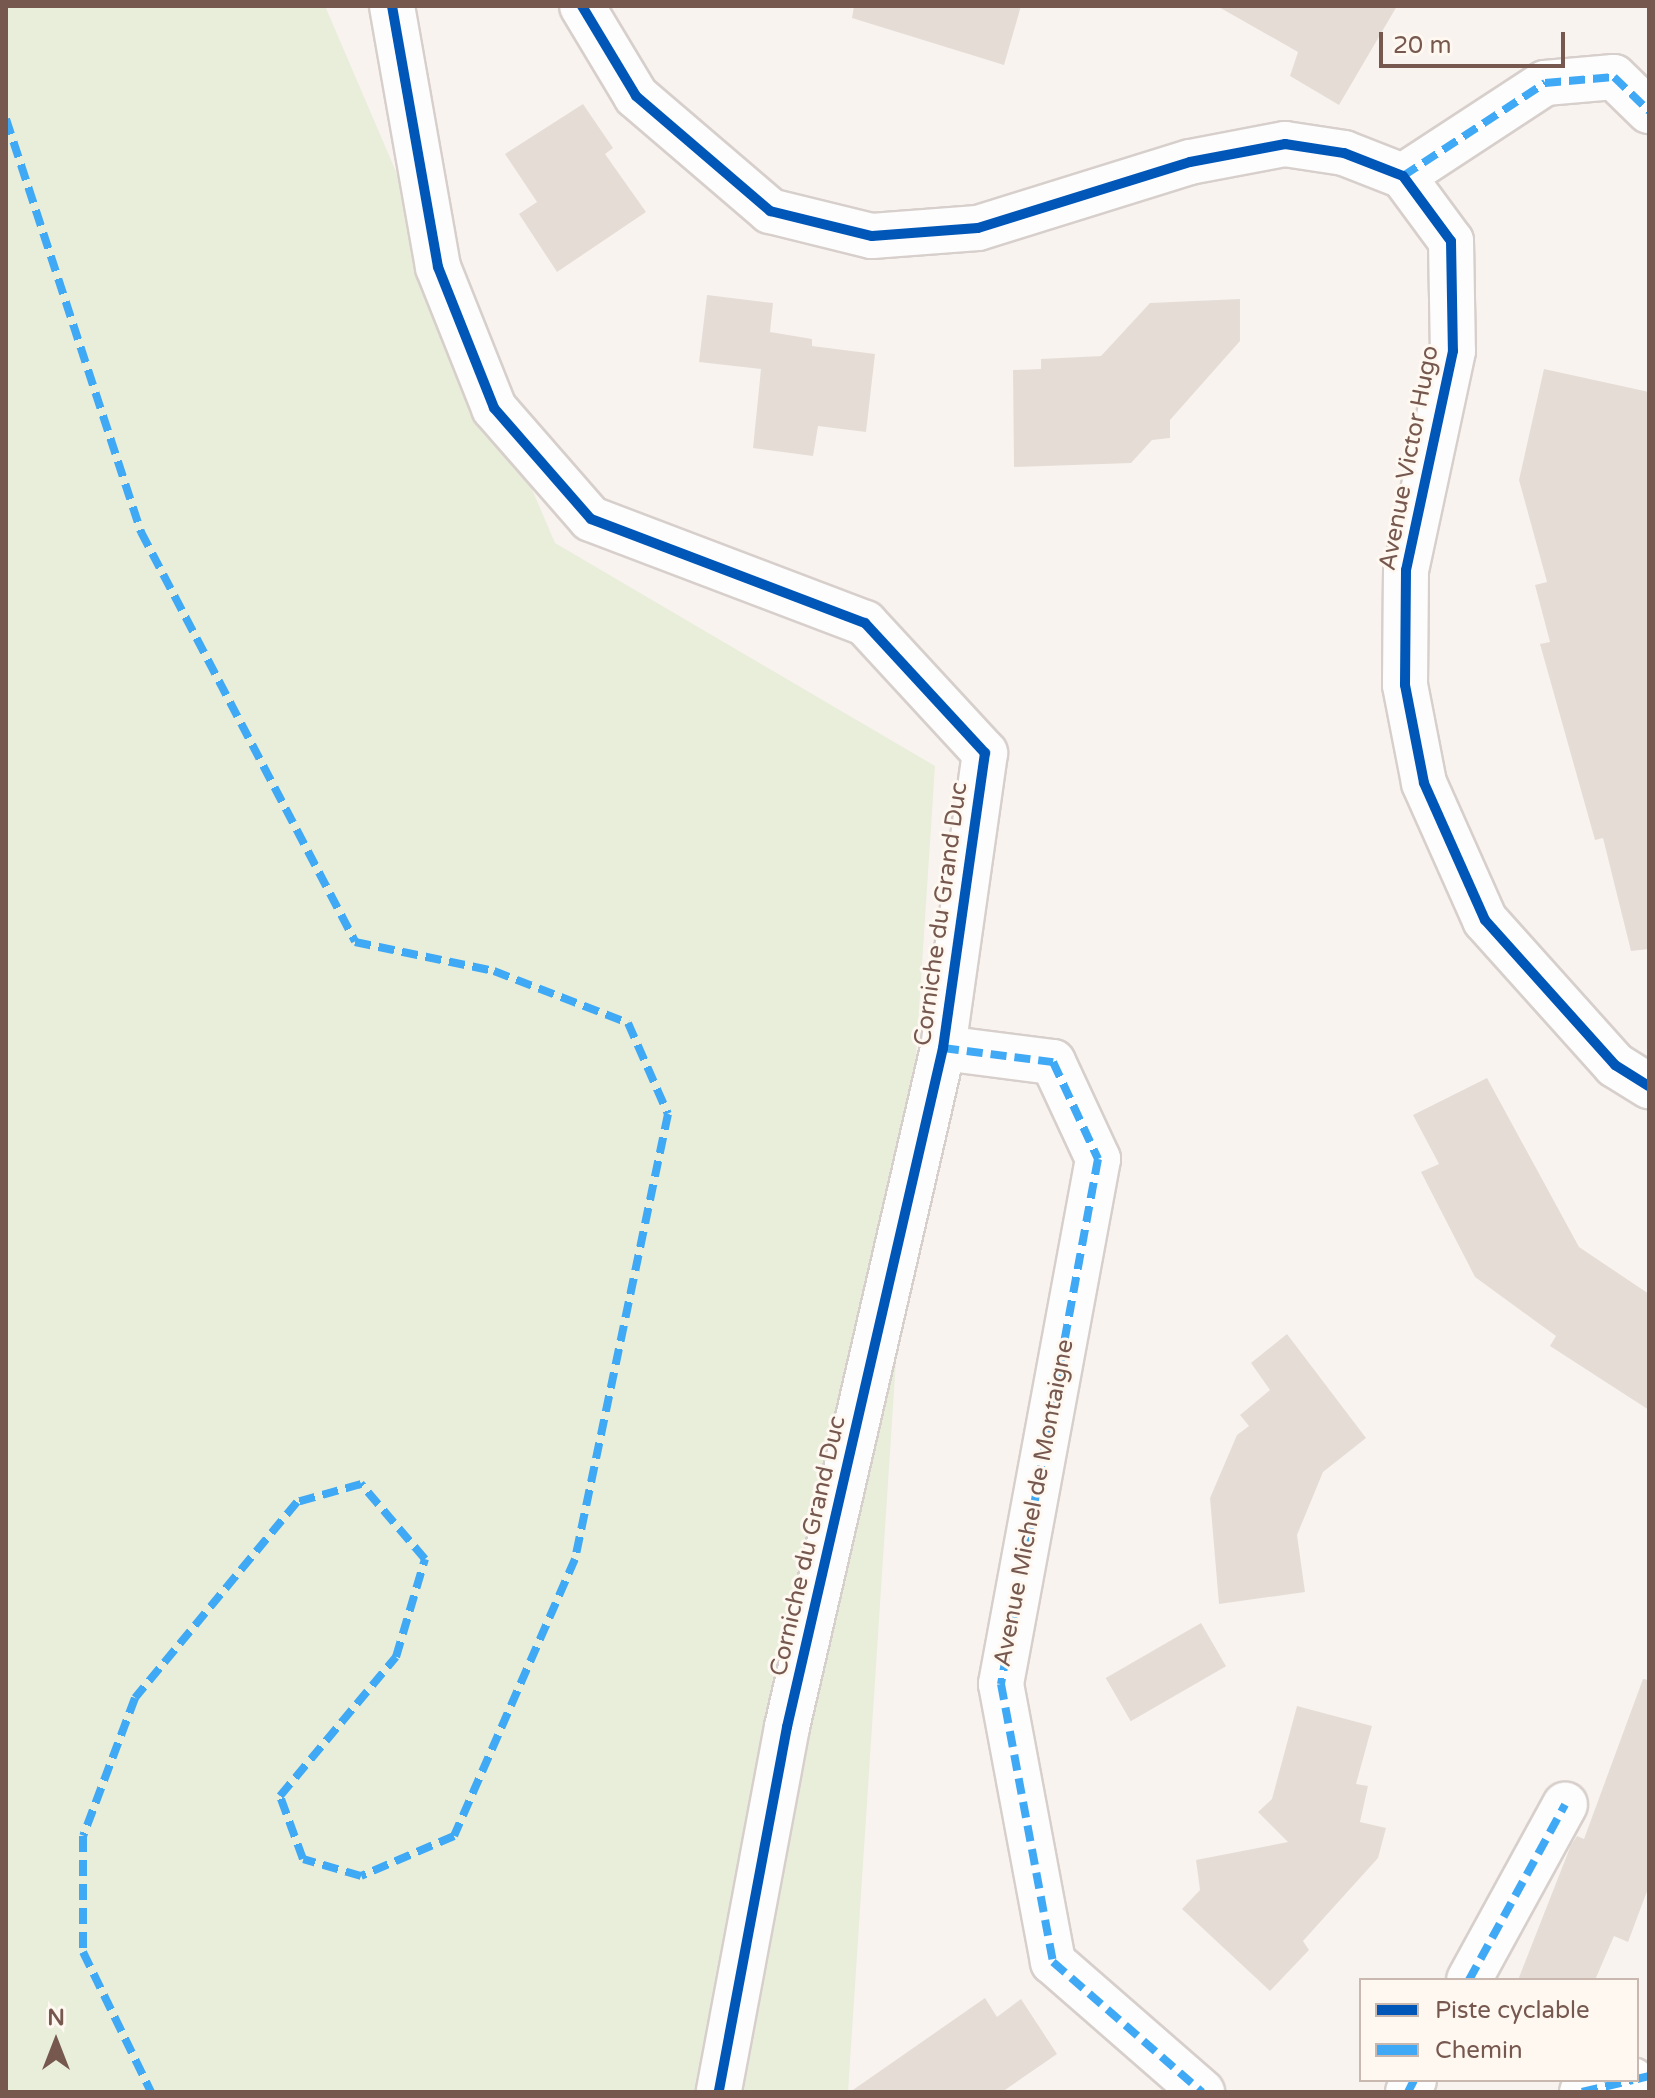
<!DOCTYPE html>
<html>
<head>
<meta charset="utf-8">
<style>
  body { margin:0 }
  #map { position:relative; width:1655px; height:2098px; overflow:hidden; background:#f8f3ef; font-family:"Varela Round",sans-serif }
  div>[style] { position:absolute }
  .green>* { inset:0; background:#e8eeda }
  .building>* { inset:0; background:#e5dcd6; transform-origin:0 0 }
  .roads { filter:drop-shadow(2px 0 #d7cfcb) drop-shadow(-2px 0 #d7cfcb) drop-shadow(0 2px #d7cfcb) drop-shadow(0 -2px #d7cfcb) }
  .minor>* { height:44px; margin:-22px; padding:0 22px; transform-origin:22px; border-radius:22px; background:#fefdfd }
  .quiet>* { height:8px; margin-top:-4px; transform-origin:0; background:repeating-linear-gradient(90deg,#3fa9f5 0 16px,transparent 0 24px) }
  .cycleway>* { height:10px; margin:-5px; padding:0 5px; transform-origin:5px; border-radius:5px; background:#0057b8 }
  span { translate:-50% -50%; white-space:nowrap; text-align:center; line-height:1.15; -webkit-text-stroke:6px #fef8f1; paint-order:stroke }
  .street-label { font-size:24px; color:#76584f }
  .frame { position:absolute; inset:0; border:8px solid #76584f; pointer-events:none }
  .legend { position:absolute; left:1359px; top:1978px; width:280px; height:104px; box-sizing:border-box; background:#fef8f1; border:2px solid #c8b8b0; margin:0; padding:10px 14px; list-style:none; font-size:24px; color:#76584f }
  .legend li { display:flex; align-items:center; gap:16px; height:40px }
  .legend b { width:40px; border:2px solid #c8b8b0 }
  .north { position:absolute; left:16px; top:2002px; width:80px; height:80px; -webkit-text-stroke:6px #fef8f1; paint-order:stroke; rotate:0deg; font-size:22px; font-weight:700; line-height:32px; text-align:center; color:#76584f }
  .north::after { content:''; display:block; margin:auto; width:28px; height:36px; background:#76584f; clip-path:polygon(50% 0,100% 100%,50% 72%,0 100%) }
  .scale { position:absolute; left:1379px; top:32px; width:186px; height:36px; box-sizing:border-box; border:4px solid #76584f; border-top:0; padding-left:10px; font-size:24px; line-height:28px; white-space:nowrap; color:#76584f; -webkit-text-stroke:6px #fef8f1; paint-order:stroke }
</style>
</head>
<body>
<div id="map">
  <div class="green">
    <div style="clip-path:polygon(6px 6px,325px 6px,555px 543px,935px 766px,848px 2092px,6px 2092px)"></div>
  </div>
  <div class="building">
    <div style="clip-path:polygon(854px 6px,1021px 6px,1004px 65px,852px 18px)"></div>
    <div style="clip-path:polygon(1217px 6px,1397px 6px,1339px 105px,1290px 76px,1298px 52px)"></div>
    <div style="clip-path:polygon(583px 104px,613px 148px,605px 154px,646px 212px,557px 272px,519px 214px,537px 202px,505px 154px)"></div>
    <div style="clip-path:polygon(707px 295px,773px 303px,770px 332px,812px 339px,812px 346px,875px 354px,866px 432px,818px 426px,813px 456px,753px 448px,761px 369px,699px 362px)"></div>
    <div style="clip-path:polygon(1240px 299px,1240px 341px,1170px 420px,1170px 438px,1152px 440px,1131px 463px,1014px 467px,1013px 370px,1041px 369px,1041px 359px,1101px 356px,1150px 303px)"></div>
    <div style="clip-path:polygon(1544px 369px,1649px 392px,1649px 949px,1631px 951px,1603px 838px,1595px 840px,1540px 644px,1550px 642px,1535px 585px,1547px 582px,1519px 480px)"></div>
    <div style="clip-path:polygon(1487px 1078px,1579px 1247px,1649px 1294px,1649px 1410px,1550px 1346px,1556px 1336px,1475px 1277px,1421px 1172px,1439px 1164px,1413px 1115px)"></div>
    <div style="clip-path:polygon(1287px 1334px,1366px 1438px,1323px 1472px,1297px 1535px,1305px 1592px,1219px 1604px,1210px 1498px,1237px 1435px,1249px 1426px,1240px 1415px,1270px 1390px,1251px 1363px)"></div>
    <div style="left:1201px;top:1623px;width:50px;height:110px;rotate:60deg"></div>
    <div style="clip-path:polygon(1643px 1679px,1649px 1680px,1649px 1886px,1628px 1942px,1614px 1936px,1595px 1980px,1518px 1980px,1571px 1845px,1577px 1836px,1584px 1839px)"></div>
    <div style="clip-path:polygon(1297px 1706px,1372px 1726px,1356px 1784px,1368px 1786px,1360px 1822px,1386px 1828px,1378px 1858px,1303px 1941px,1309px 1950px,1270px 1991px,1182px 1909px,1200px 1890px,1196px 1860px,1288px 1842px,1258px 1812px,1272px 1799px)"></div>
    <div style="clip-path:polygon(985px 1998px,997px 2017px,1021px 1999px,1057px 2054px,1002px 2092px,850px 2092px)"></div>
  </div>
  <div class="roads">
    <div class="minor">
      <div style="left:392px;top:6px;width:265px;rotate:80deg"></div>
      <div style="left:438px;top:267px;width:152px;rotate:68.3deg"></div>
      <div style="left:494px;top:408px;width:147px;rotate:48.9deg"></div>
      <div style="left:591px;top:519px;width:293px;rotate:20.8deg"></div>
      <div style="left:865px;top:623px;width:177px;rotate:47.3deg"></div>
      <div style="left:985px;top:753px;width:298px;rotate:98.1deg"></div>
      <div style="left:943px;top:1048px;width:697px;rotate:102.94deg"></div>
      <div style="left:787px;top:1727px;width:371px;rotate:100.6deg"></div>
      <div style="left:582px;top:6px;width:105px;rotate:59deg"></div>
      <div style="left:636px;top:96px;width:177px;rotate:40.6deg"></div>
      <div style="left:770px;top:211px;width:105px;rotate:13.8deg"></div>
      <div style="left:872px;top:236px;width:106px;rotate:-4.3deg"></div>
      <div style="left:978px;top:228px;width:222px;rotate:-17.3deg"></div>
      <div style="left:1190px;top:162px;width:97px;rotate:-10.7deg"></div>
      <div style="left:1285px;top:144px;width:60px;rotate:8.7deg"></div>
      <div style="left:1344px;top:153px;width:63px;rotate:21.3deg"></div>
      <div style="left:1403px;top:176px;width:81px;rotate:53.6deg"></div>
      <div style="left:1451px;top:241px;width:110px;rotate:89deg"></div>
      <div style="left:1453px;top:351px;width:224px;rotate:102.1deg"></div>
      <div style="left:1406px;top:570px;width:115px;rotate:90.5deg"></div>
      <div style="left:1405px;top:685px;width:100px;rotate:79deg"></div>
      <div style="left:1424px;top:783px;width:150px;rotate:66deg"></div>
      <div style="left:1485px;top:920px;width:195px;rotate:48.1deg"></div>
      <div style="left:1615px;top:1065px;width:40px;rotate:32deg"></div>
      <div style="left:1403px;top:176px;width:170px;rotate:-33.2deg"></div>
      <div style="left:1545px;top:83px;width:69px;rotate:-5deg"></div>
      <div style="left:1614px;top:77px;width:49px;rotate:44.2deg"></div>
      <div style="left:943px;top:1048px;width:111px;rotate:7.3deg"></div>
      <div style="left:1053px;top:1062px;width:107px;rotate:65.1deg"></div>
      <div style="left:1098px;top:1159px;width:534px;rotate:100.47deg"></div>
      <div style="left:1001px;top:1684px;width:283px;rotate:79.4deg"></div>
      <div style="left:1053px;top:1962px;width:198px;rotate:41.1deg"></div>
      <div style="left:1469px;top:1980px;width:200px;rotate:-61.3deg"></div>
      <div style="left:1408px;top:2092px;width:13px;rotate:-63deg"></div>
      <div style="left:1582px;top:2092px;width:52px;rotate:-13.2deg"></div>
    </div>
  </div>
  <div class="quiet">
    <div style="left:6px;top:119px;width:435px;rotate:71.9deg"></div>
    <div style="left:141px;top:532px;width:462px;rotate:62.4deg"></div>
    <div style="left:355px;top:942px;width:142px;rotate:11.8deg"></div>
    <div style="left:494px;top:971px;width:144px;rotate:21.2deg"></div>
    <div style="left:628px;top:1023px;width:99px;rotate:66.3deg"></div>
    <div style="left:668px;top:1114px;width:455px;rotate:101.8deg"></div>
    <div style="left:575px;top:1559px;width:302px;rotate:113.6deg"></div>
    <div style="left:454px;top:1836px;width:101px;rotate:156.7deg"></div>
    <div style="left:361px;top:1876px;width:60px;rotate:-163.7deg"></div>
    <div style="left:303px;top:1859px;width:67px;rotate:-110.1deg"></div>
    <div style="left:280px;top:1796px;width:181px;rotate:-50.2deg"></div>
    <div style="left:396px;top:1657px;width:102px;rotate:-73.5deg"></div>
    <div style="left:425px;top:1559px;width:99px;rotate:-130.5deg"></div>
    <div style="left:361px;top:1484px;width:66px;rotate:164.3deg"></div>
    <div style="left:297px;top:1502px;width:254px;rotate:129.6deg"></div>
    <div style="left:135px;top:1698px;width:147px;rotate:110.6deg"></div>
    <div style="left:83px;top:1836px;width:116px;rotate:90deg"></div>
    <div style="left:83px;top:1952px;width:156px;rotate:64.1deg"></div>
    <div style="left:1403px;top:176px;width:170px;rotate:-33.2deg"></div>
    <div style="left:1545px;top:83px;width:69px;rotate:-5deg"></div>
    <div style="left:1614px;top:77px;width:49px;rotate:44.2deg"></div>
    <div style="left:943px;top:1048px;width:111px;rotate:7.3deg"></div>
    <div style="left:1053px;top:1062px;width:107px;rotate:65.1deg"></div>
    <div style="left:1098px;top:1159px;width:534px;rotate:100.47deg"></div>
    <div style="left:1001px;top:1684px;width:283px;rotate:79.4deg"></div>
    <div style="left:1053px;top:1962px;width:198px;rotate:41.1deg"></div>
    <div style="left:1469px;top:1980px;width:200px;rotate:-61.3deg"></div>
    <div style="left:1637px;top:2079px;width:12px;rotate:-14deg"></div>
    <div style="left:1408px;top:2092px;width:13px;rotate:-63deg"></div>
    <div style="left:1582px;top:2092px;width:52px;rotate:-13.2deg"></div>
  </div>
  <div class="cycleway">
    <div style="left:392px;top:6px;width:265px;rotate:80deg"></div>
    <div style="left:438px;top:267px;width:152px;rotate:68.3deg"></div>
    <div style="left:494px;top:408px;width:147px;rotate:48.9deg"></div>
    <div style="left:591px;top:519px;width:293px;rotate:20.8deg"></div>
    <div style="left:865px;top:623px;width:177px;rotate:47.3deg"></div>
    <div style="left:985px;top:753px;width:298px;rotate:98.1deg"></div>
    <div style="left:943px;top:1048px;width:697px;rotate:102.94deg"></div>
    <div style="left:787px;top:1727px;width:371px;rotate:100.6deg"></div>
    <div style="left:582px;top:6px;width:105px;rotate:59deg"></div>
    <div style="left:636px;top:96px;width:177px;rotate:40.6deg"></div>
    <div style="left:770px;top:211px;width:105px;rotate:13.8deg"></div>
    <div style="left:872px;top:236px;width:106px;rotate:-4.3deg"></div>
    <div style="left:978px;top:228px;width:222px;rotate:-17.3deg"></div>
    <div style="left:1190px;top:162px;width:97px;rotate:-10.7deg"></div>
    <div style="left:1285px;top:144px;width:60px;rotate:8.7deg"></div>
    <div style="left:1344px;top:153px;width:63px;rotate:21.3deg"></div>
    <div style="left:1403px;top:176px;width:81px;rotate:53.6deg"></div>
    <div style="left:1451px;top:241px;width:110px;rotate:89deg"></div>
    <div style="left:1453px;top:351px;width:224px;rotate:102.1deg"></div>
    <div style="left:1406px;top:570px;width:115px;rotate:90.5deg"></div>
    <div style="left:1405px;top:685px;width:100px;rotate:79deg"></div>
    <div style="left:1424px;top:783px;width:150px;rotate:66deg"></div>
    <div style="left:1485px;top:920px;width:195px;rotate:48.1deg"></div>
    <div style="left:1615px;top:1065px;width:40px;rotate:32deg"></div>
  </div>
  <div class="street-label">
    <span style="left:1409px;top:458px;rotate:-79deg">Avenue Victor Hugo</span>
    <span style="left:941px;top:914px;rotate:-82deg">Corniche du Grand Duc</span>
    <span style="left:1034px;top:1503px;rotate:-79deg">Avenue Michel de Montaigne</span>
    <span style="left:808px;top:1546px;rotate:-77deg">Corniche du Grand Duc</span>
  </div>
  <div class="frame"></div>
  <ul class="legend">
  <li><b style="height:10px;background:#0057b8"></b>Piste cyclable</li>
  <li><b style="height:10px;background:#3fa9f5"></b>Chemin</li>
  </ul>
  <div class="north">N</div>
  <div class="scale">20 m</div>
</div>
</body>
</html>
